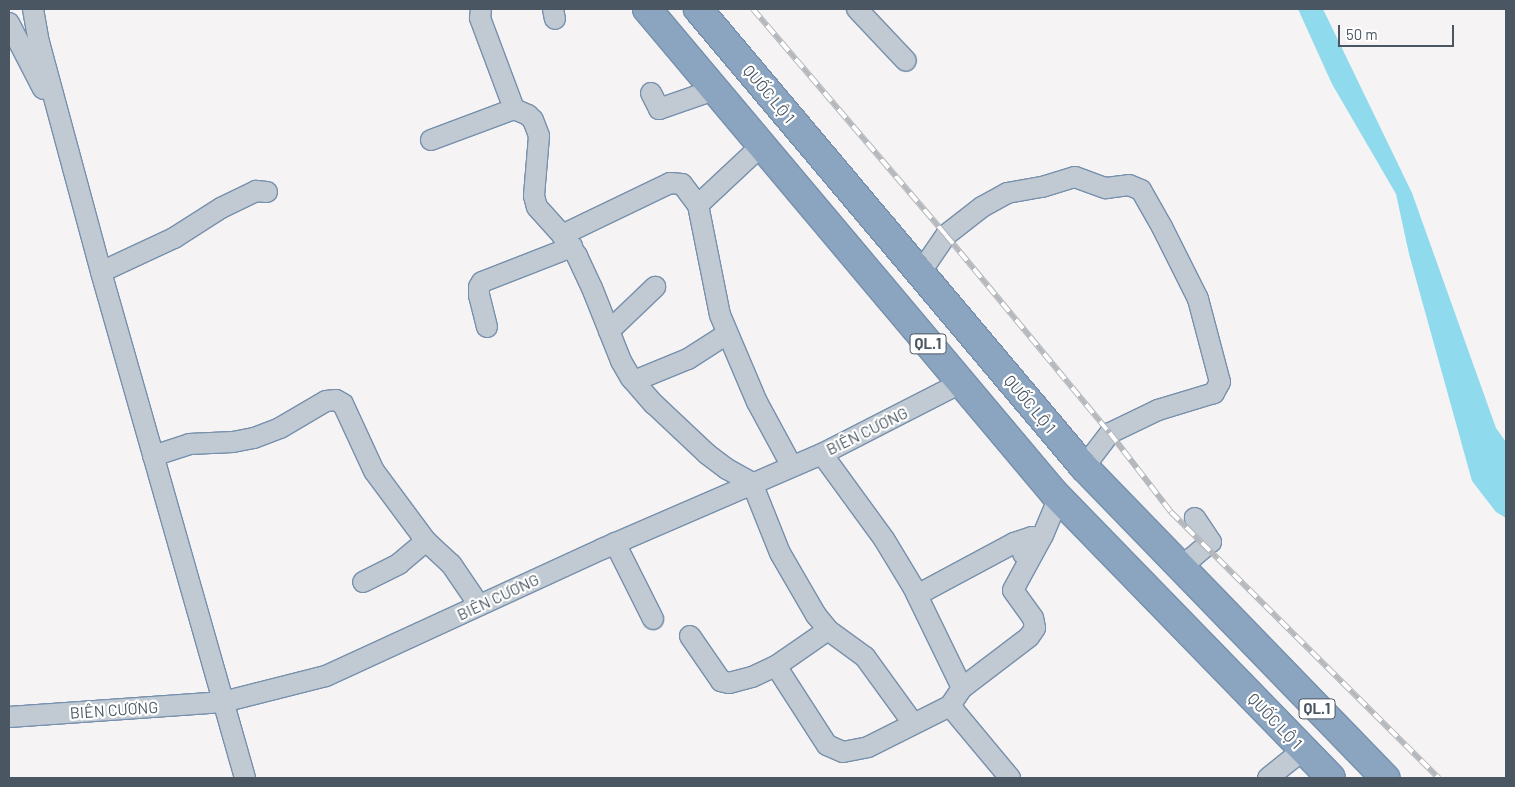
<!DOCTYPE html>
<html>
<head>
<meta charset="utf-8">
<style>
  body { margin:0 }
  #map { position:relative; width:1515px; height:787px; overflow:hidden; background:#f5f3f3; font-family:Barlow,sans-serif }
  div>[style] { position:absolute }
  .water>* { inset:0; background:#90daee }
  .roads { filter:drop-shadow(1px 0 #7690ad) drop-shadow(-1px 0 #7690ad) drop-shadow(0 1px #7690ad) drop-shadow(0 -1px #7690ad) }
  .minor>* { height:20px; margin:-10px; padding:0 10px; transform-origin:10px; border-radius:10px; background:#c1cad2 }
  .highway>* { height:28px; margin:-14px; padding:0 14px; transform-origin:14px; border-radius:14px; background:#8ba5c1 }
  .rail>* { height:5.5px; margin-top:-2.75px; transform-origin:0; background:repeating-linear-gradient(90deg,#fff 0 11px,#b5b8bd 0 22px); box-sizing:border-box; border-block:1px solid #b5b8bd }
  span { translate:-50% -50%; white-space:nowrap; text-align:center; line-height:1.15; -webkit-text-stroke:4.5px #fff; paint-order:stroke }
  .shield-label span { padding:1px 4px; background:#fff; border:1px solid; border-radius:4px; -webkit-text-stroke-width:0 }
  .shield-label { font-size:15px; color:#4a5661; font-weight:700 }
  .street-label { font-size:16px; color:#4a5661 }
  .frame { position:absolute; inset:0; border:10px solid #4a5661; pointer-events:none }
  .scale { position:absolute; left:1338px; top:25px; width:116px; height:22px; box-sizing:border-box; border:2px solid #4a5661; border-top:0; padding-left:6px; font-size:15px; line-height:18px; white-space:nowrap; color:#4a5661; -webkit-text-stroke:4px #fff; paint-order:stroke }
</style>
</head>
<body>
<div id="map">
  <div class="water">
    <div style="clip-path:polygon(1298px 9px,1323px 9px,1412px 193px,1496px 428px,1506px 442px,1506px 518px,1496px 512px,1472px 481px,1409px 254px,1396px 194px,1332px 84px)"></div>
  </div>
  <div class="roads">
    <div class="minor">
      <div style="left:33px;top:9px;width:34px;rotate:80deg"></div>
      <div style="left:39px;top:42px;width:238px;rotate:74.9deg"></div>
      <div style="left:101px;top:272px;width:526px;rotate:74.11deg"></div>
      <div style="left:481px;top:9px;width:9px;rotate:96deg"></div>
      <div style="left:480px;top:18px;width:97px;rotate:69.5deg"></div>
      <div style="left:553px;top:9px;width:10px;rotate:79deg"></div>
      <div style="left:857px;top:9px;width:71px;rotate:46.7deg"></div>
      <div style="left:9px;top:23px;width:74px;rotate:62.7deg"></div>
      <div style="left:651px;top:93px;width:18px;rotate:63deg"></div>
      <div style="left:659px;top:109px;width:58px;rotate:-19.1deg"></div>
      <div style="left:431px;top:140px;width:89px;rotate:-20.5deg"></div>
      <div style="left:514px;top:109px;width:15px;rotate:23deg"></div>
      <div style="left:528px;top:115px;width:7px;rotate:45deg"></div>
      <div style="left:533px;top:120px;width:17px;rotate:69deg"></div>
      <div style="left:539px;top:136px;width:60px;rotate:94.8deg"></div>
      <div style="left:534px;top:196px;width:11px;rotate:75deg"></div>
      <div style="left:537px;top:207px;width:38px;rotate:48deg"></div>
      <div style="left:562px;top:235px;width:26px;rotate:54deg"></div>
      <div style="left:577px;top:256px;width:35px;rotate:65deg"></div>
      <div style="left:592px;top:288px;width:79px;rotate:68.3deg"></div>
      <div style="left:621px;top:361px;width:20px;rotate:60deg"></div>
      <div style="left:631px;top:378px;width:35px;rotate:49deg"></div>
      <div style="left:654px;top:404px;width:73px;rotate:43.3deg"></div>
      <div style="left:707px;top:454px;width:25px;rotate:37deg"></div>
      <div style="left:727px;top:469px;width:29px;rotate:29deg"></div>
      <div style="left:752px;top:483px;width:75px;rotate:68.2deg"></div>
      <div style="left:780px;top:553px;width:72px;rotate:59.9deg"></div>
      <div style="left:816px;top:615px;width:19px;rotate:51deg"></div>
      <div style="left:828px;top:630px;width:46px;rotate:36.1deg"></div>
      <div style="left:865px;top:657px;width:82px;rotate:54deg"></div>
      <div style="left:761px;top:146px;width:86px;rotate:136.9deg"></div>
      <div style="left:698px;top:205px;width:112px;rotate:78.7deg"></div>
      <div style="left:720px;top:315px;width:95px;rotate:67deg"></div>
      <div style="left:757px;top:402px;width:72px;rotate:61.6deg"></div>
      <div style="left:562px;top:235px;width:120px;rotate:-25.7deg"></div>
      <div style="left:670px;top:183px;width:12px;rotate:5deg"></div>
      <div style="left:682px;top:184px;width:26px;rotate:53deg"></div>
      <div style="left:101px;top:272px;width:81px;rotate:-25deg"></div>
      <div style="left:174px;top:238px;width:56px;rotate:-32.6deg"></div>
      <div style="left:221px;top:208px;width:39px;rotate:-26deg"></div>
      <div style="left:256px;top:191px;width:11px;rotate:5deg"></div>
      <div style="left:920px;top:273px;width:46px;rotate:-55.6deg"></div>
      <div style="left:946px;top:235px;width:46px;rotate:-37.9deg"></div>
      <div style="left:982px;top:207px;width:29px;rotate:-29deg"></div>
      <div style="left:1007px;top:193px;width:36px;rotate:-10deg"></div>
      <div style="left:1042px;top:187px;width:34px;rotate:-17deg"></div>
      <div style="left:1075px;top:177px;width:33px;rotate:20deg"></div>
      <div style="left:1106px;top:188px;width:23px;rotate:-7deg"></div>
      <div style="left:1129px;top:185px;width:13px;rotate:23deg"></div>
      <div style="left:1141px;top:190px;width:43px;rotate:60.4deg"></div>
      <div style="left:1162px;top:227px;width:80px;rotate:63.4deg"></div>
      <div style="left:1198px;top:299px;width:86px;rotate:75.2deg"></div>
      <div style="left:1220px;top:382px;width:13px;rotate:119deg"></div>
      <div style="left:1214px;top:393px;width:59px;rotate:163.1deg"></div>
      <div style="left:1158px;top:410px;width:53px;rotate:154.4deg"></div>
      <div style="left:1110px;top:433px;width:43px;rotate:127.4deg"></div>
      <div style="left:487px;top:327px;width:33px;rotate:-104deg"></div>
      <div style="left:479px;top:295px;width:8px;rotate:-90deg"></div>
      <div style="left:479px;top:287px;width:6px;rotate:-59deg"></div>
      <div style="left:482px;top:282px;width:97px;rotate:-21.3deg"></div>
      <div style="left:609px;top:331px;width:64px;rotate:-43.7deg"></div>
      <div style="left:634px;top:381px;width:58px;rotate:-22.2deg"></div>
      <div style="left:688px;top:359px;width:46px;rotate:-32.7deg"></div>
      <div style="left:822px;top:454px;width:105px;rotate:53.9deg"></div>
      <div style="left:884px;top:539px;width:56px;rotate:58.9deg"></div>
      <div style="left:913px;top:587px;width:112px;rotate:64.1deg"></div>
      <div style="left:962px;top:688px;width:22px;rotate:124deg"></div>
      <div style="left:950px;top:706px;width:94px;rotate:50.2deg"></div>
      <div style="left:153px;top:456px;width:38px;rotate:-18deg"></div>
      <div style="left:189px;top:444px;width:44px;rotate:-2.6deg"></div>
      <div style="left:233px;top:442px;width:21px;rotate:-11deg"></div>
      <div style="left:254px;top:438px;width:28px;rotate:-21deg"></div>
      <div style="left:280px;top:428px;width:53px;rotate:-30.4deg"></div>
      <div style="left:326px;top:401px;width:10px;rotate:-6deg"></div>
      <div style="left:336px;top:400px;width:8px;rotate:30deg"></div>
      <div style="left:343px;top:404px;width:74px;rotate:65.2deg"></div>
      <div style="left:374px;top:471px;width:87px;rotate:53.4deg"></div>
      <div style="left:426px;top:541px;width:35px;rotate:140deg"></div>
      <div style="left:399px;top:564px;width:40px;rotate:153.4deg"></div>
      <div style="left:426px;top:541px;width:34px;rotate:43deg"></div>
      <div style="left:451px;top:564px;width:50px;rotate:55.7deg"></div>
      <div style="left:615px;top:543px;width:85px;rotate:63.4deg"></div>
      <div style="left:1181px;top:567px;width:39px;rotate:-40deg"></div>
      <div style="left:1211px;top:542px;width:29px;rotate:-124deg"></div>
      <div style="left:917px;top:595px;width:110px;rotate:-28.2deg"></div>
      <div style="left:1014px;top:543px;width:19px;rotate:-18deg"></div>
      <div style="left:1032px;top:537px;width:19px;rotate:118deg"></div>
      <div style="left:690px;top:636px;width:55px;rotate:55.4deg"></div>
      <div style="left:721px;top:681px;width:8px;rotate:14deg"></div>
      <div style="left:729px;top:683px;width:24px;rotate:-15deg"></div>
      <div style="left:752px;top:677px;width:26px;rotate:-25deg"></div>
      <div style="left:776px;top:666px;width:63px;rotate:-34.7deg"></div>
      <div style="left:776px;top:666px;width:94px;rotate:57.2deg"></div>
      <div style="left:827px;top:745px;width:17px;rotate:24deg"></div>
      <div style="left:843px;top:752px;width:25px;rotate:-11deg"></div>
      <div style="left:868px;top:747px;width:92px;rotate:-26.6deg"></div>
      <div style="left:962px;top:688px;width:84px;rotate:-37.3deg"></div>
      <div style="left:1029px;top:637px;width:11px;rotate:-56deg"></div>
      <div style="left:1035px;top:628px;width:10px;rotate:-101deg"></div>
      <div style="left:1033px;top:618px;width:34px;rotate:-126deg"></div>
      <div style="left:1013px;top:590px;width:63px;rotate:-61.4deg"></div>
      <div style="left:1043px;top:535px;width:41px;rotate:-67.2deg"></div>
      <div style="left:9px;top:717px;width:215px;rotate:-4deg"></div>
      <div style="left:223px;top:702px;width:106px;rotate:-14.2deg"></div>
      <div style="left:326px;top:676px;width:304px;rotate:-24.7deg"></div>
      <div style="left:602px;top:549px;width:240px;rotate:-23.4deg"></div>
      <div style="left:822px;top:454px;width:156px;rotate:-27.1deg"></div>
      <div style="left:1268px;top:778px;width:45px;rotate:-38.7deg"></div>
    </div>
    <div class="highway">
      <div style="left:647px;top:9px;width:632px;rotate:49.94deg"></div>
      <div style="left:1054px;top:493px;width:397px;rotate:45.8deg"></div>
      <div style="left:698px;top:9px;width:599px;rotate:49.88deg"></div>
      <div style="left:1084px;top:467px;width:433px;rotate:45.9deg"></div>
    </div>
  </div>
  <div class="rail">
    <div style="left:753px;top:9px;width:297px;rotate:49.5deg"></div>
    <div style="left:946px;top:235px;width:257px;rotate:50.4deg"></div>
    <div style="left:1110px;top:433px;width:100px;rotate:52.3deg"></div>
    <div style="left:1171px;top:512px;width:378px;rotate:44.8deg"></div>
  </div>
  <div class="shield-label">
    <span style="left:928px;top:344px">QL.1</span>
    <span style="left:1317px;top:709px">QL.1</span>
  </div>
  <div class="street-label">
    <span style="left:769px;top:94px;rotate:50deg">QUỐC LỘ 1</span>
    <span style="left:1030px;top:404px;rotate:50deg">QUỐC LỘ 1</span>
    <span style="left:867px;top:431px;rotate:-26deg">BIÊN CƯƠNG</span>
    <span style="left:498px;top:597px;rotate:-25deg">BIÊN CƯƠNG</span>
    <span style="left:114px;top:710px;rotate:-4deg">BIÊN CƯƠNG</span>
    <span style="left:1275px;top:721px;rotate:46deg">QUỐC LỘ 1</span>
  </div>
  <div class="frame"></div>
  <div class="scale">50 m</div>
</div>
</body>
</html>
